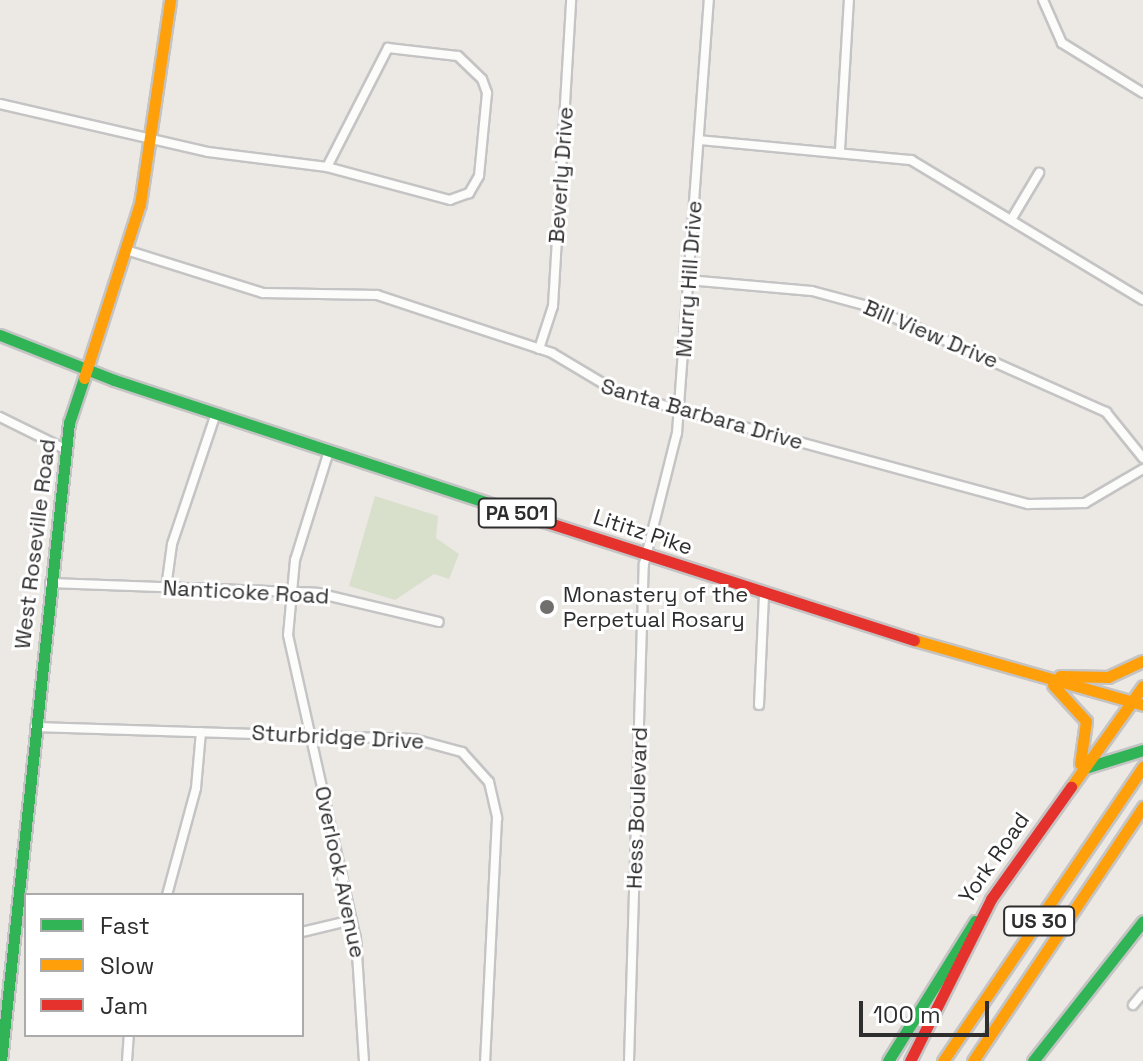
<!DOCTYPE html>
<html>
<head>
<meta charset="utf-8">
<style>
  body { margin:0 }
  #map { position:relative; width:1143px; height:1061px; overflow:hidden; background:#ece8e4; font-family:"Space Grotesk",sans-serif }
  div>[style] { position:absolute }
  .cemetery>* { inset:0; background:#d8e0cc }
  .roads { filter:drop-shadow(2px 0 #c5c4c5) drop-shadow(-2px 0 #c5c4c5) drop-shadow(0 2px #c5c4c5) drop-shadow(0 -2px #c5c4c5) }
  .street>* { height:8px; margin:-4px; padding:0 4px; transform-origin:4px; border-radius:4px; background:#fcfcfb }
  .fast>* { height:11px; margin:-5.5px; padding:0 5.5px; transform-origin:5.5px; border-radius:5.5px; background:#30b455 }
  .slow>* { height:11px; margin:-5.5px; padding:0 5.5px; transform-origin:5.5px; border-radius:5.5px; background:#ff9f0a }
  .jam>* { height:11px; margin:-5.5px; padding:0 5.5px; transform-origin:5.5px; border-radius:5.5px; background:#e5322d }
  .dots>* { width:22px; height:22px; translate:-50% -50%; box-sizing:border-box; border:4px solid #fff; border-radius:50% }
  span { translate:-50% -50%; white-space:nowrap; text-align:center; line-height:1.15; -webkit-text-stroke:6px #fff; paint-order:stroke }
  .shield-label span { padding:2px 6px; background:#fff; border:2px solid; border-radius:6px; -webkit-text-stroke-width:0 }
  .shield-label { font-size:20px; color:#2e2e2e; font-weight:700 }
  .street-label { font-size:22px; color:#2e2e2e }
  .poi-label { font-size:22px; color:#2e2e2e }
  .left { translate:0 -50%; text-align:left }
  .legend { position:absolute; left:24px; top:893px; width:280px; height:144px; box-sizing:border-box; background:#fff; border:2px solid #ababab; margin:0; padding:10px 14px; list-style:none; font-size:24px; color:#2e2e2e }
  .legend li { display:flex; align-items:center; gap:16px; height:40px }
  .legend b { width:40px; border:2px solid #ababab }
  .scale { position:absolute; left:859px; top:1001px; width:130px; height:36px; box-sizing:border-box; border:4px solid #2e2e2e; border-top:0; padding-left:10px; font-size:24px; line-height:28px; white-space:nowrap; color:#2e2e2e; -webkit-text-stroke:6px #fff; paint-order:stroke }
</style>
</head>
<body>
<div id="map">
  <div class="cemetery">
    <div style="clip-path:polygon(375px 496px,438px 516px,436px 538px,459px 554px,449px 579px,434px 574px,395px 600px,349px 586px)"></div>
  </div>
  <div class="roads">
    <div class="street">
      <div style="left:1043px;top:0;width:47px;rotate:66.2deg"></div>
      <div style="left:1062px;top:43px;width:95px;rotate:31.7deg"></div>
      <div style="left:388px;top:48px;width:70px;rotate:6.5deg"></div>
      <div style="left:458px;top:56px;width:33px;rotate:44deg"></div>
      <div style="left:482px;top:79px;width:15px;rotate:70deg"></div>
      <div style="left:487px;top:93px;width:83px;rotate:95.5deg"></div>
      <div style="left:479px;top:176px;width:20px;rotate:120deg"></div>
      <div style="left:469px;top:193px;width:20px;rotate:160deg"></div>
      <div style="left:450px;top:200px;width:127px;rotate:-165deg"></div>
      <div style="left:327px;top:167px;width:134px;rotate:-62.9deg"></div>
      <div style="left:0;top:104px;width:213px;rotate:13deg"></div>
      <div style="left:208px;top:152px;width:120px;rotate:7.2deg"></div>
      <div style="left:699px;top:140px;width:213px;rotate:5.4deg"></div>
      <div style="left:911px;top:160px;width:271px;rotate:31.1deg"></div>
      <div style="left:840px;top:150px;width:150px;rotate:-86.6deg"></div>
      <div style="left:1011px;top:220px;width:55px;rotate:-59.2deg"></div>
      <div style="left:126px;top:250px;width:144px;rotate:17.4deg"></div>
      <div style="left:263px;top:293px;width:114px;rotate:1deg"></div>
      <div style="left:377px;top:295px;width:184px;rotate:18.3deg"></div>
      <div style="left:552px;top:353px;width:78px;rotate:30.8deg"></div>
      <div style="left:619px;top:393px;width:424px;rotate:15.2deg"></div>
      <div style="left:1028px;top:504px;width:57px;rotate:-1deg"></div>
      <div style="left:1085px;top:503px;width:67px;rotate:-30.4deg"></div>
      <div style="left:688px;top:280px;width:124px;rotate:5.1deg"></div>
      <div style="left:812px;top:291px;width:58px;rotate:15deg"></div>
      <div style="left:868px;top:306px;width:261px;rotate:24deg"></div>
      <div style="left:1106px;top:412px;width:59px;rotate:51.2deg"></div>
      <div style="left:539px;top:349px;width:45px;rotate:-72deg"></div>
      <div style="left:553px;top:306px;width:307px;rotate:-86.6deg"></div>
      <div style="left:0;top:417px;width:72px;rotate:26.2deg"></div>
      <div style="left:329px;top:451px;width:114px;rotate:107.3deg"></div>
      <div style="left:295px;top:560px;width:75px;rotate:95.3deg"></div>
      <div style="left:288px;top:635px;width:311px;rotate:77.4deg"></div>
      <div style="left:356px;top:938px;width:123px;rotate:86.3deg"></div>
      <div style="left:50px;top:583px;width:267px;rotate:2.1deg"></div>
      <div style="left:317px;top:593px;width:125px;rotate:13.4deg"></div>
      <div style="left:166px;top:588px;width:44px;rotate:-82.2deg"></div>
      <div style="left:172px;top:544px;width:138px;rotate:-71.4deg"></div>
      <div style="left:759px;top:705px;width:112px;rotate:-87.4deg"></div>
      <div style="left:35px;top:727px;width:379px;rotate:1.8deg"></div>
      <div style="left:414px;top:739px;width:50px;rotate:15.2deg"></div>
      <div style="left:462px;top:752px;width:40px;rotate:48deg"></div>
      <div style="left:489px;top:782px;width:37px;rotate:77deg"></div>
      <div style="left:497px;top:818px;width:243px;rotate:92.8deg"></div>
      <div style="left:167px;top:895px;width:111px;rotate:-74.8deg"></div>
      <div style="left:196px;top:788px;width:56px;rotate:-84.9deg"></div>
      <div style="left:302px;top:932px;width:51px;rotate:-13.5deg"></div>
      <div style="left:1133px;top:1005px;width:16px;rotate:-50deg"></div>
      <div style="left:127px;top:1061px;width:26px;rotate:-86deg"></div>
      <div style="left:629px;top:1061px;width:497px;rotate:-88.3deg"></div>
      <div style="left:644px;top:564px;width:135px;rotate:-75.9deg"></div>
      <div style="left:677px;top:433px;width:434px;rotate:-85.8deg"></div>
    </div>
    <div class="fast">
      <div style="left:0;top:335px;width:123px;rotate:21.5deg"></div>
      <div style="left:114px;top:380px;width:422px;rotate:18.2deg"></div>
      <div style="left:1088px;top:767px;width:58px;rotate:-17.2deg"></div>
      <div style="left:1px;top:1061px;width:642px;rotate:-83.92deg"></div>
      <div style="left:69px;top:423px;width:47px;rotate:-71.6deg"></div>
      <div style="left:888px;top:1061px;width:165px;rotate:-58.1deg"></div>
      <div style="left:1033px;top:1061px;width:178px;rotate:-51.8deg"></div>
    </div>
    <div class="slow">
      <div style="left:84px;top:378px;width:183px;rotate:-72.2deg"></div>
      <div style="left:140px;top:204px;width:206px;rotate:-81.6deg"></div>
      <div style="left:914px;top:640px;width:238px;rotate:15.8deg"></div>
      <div style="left:1060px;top:676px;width:48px;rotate:1.2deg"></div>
      <div style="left:1108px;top:677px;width:38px;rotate:-25deg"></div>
      <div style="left:1053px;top:685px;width:49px;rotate:47.5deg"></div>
      <div style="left:1086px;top:721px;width:43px;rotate:97.9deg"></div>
      <div style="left:1071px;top:787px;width:124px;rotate:-54.5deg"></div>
      <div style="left:943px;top:1061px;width:356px;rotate:-55.8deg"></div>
      <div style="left:973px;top:1061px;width:306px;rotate:-56.2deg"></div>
    </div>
    <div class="jam">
      <div style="left:515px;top:512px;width:419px;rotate:17.8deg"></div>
      <div style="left:910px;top:1061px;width:181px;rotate:-63.4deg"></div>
      <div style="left:991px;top:899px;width:138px;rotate:-54.5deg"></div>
    </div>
  </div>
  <div class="dots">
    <div style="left:547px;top:607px;background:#706f6e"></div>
  </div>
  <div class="shield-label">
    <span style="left:517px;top:513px">PA 501</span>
    <span style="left:1039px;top:921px">US 30</span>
  </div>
  <div class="street-label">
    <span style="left:561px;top:175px;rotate:-86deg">Beverly Drive</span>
    <span style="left:689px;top:279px;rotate:-86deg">Murry Hill Drive</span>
    <span style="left:931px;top:334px;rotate:23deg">Bill View Drive</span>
    <span style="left:702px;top:414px;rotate:16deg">Santa Barbara Drive</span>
    <span style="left:643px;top:532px;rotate:18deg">Lititz Pike</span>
    <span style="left:35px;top:544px;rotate:-83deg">West Roseville Road</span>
    <span style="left:246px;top:592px;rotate:3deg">Nanticoke Road</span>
    <span style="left:338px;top:737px;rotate:3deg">Sturbridge Drive</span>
    <span style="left:637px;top:808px;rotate:-88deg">Hess Boulevard</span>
    <span style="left:994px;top:858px;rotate:-55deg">York Road</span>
    <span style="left:340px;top:872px;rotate:78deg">Overlook Avenue</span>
  </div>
  <div class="poi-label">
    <span class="left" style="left:563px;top:607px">Monastery of the<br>Perpetual Rosary</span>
  </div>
  <ul class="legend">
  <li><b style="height:10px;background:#30b455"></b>Fast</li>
  <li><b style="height:10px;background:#ff9f0a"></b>Slow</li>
  <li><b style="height:10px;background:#e5322d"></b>Jam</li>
  </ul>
  <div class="scale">100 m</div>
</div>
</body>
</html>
